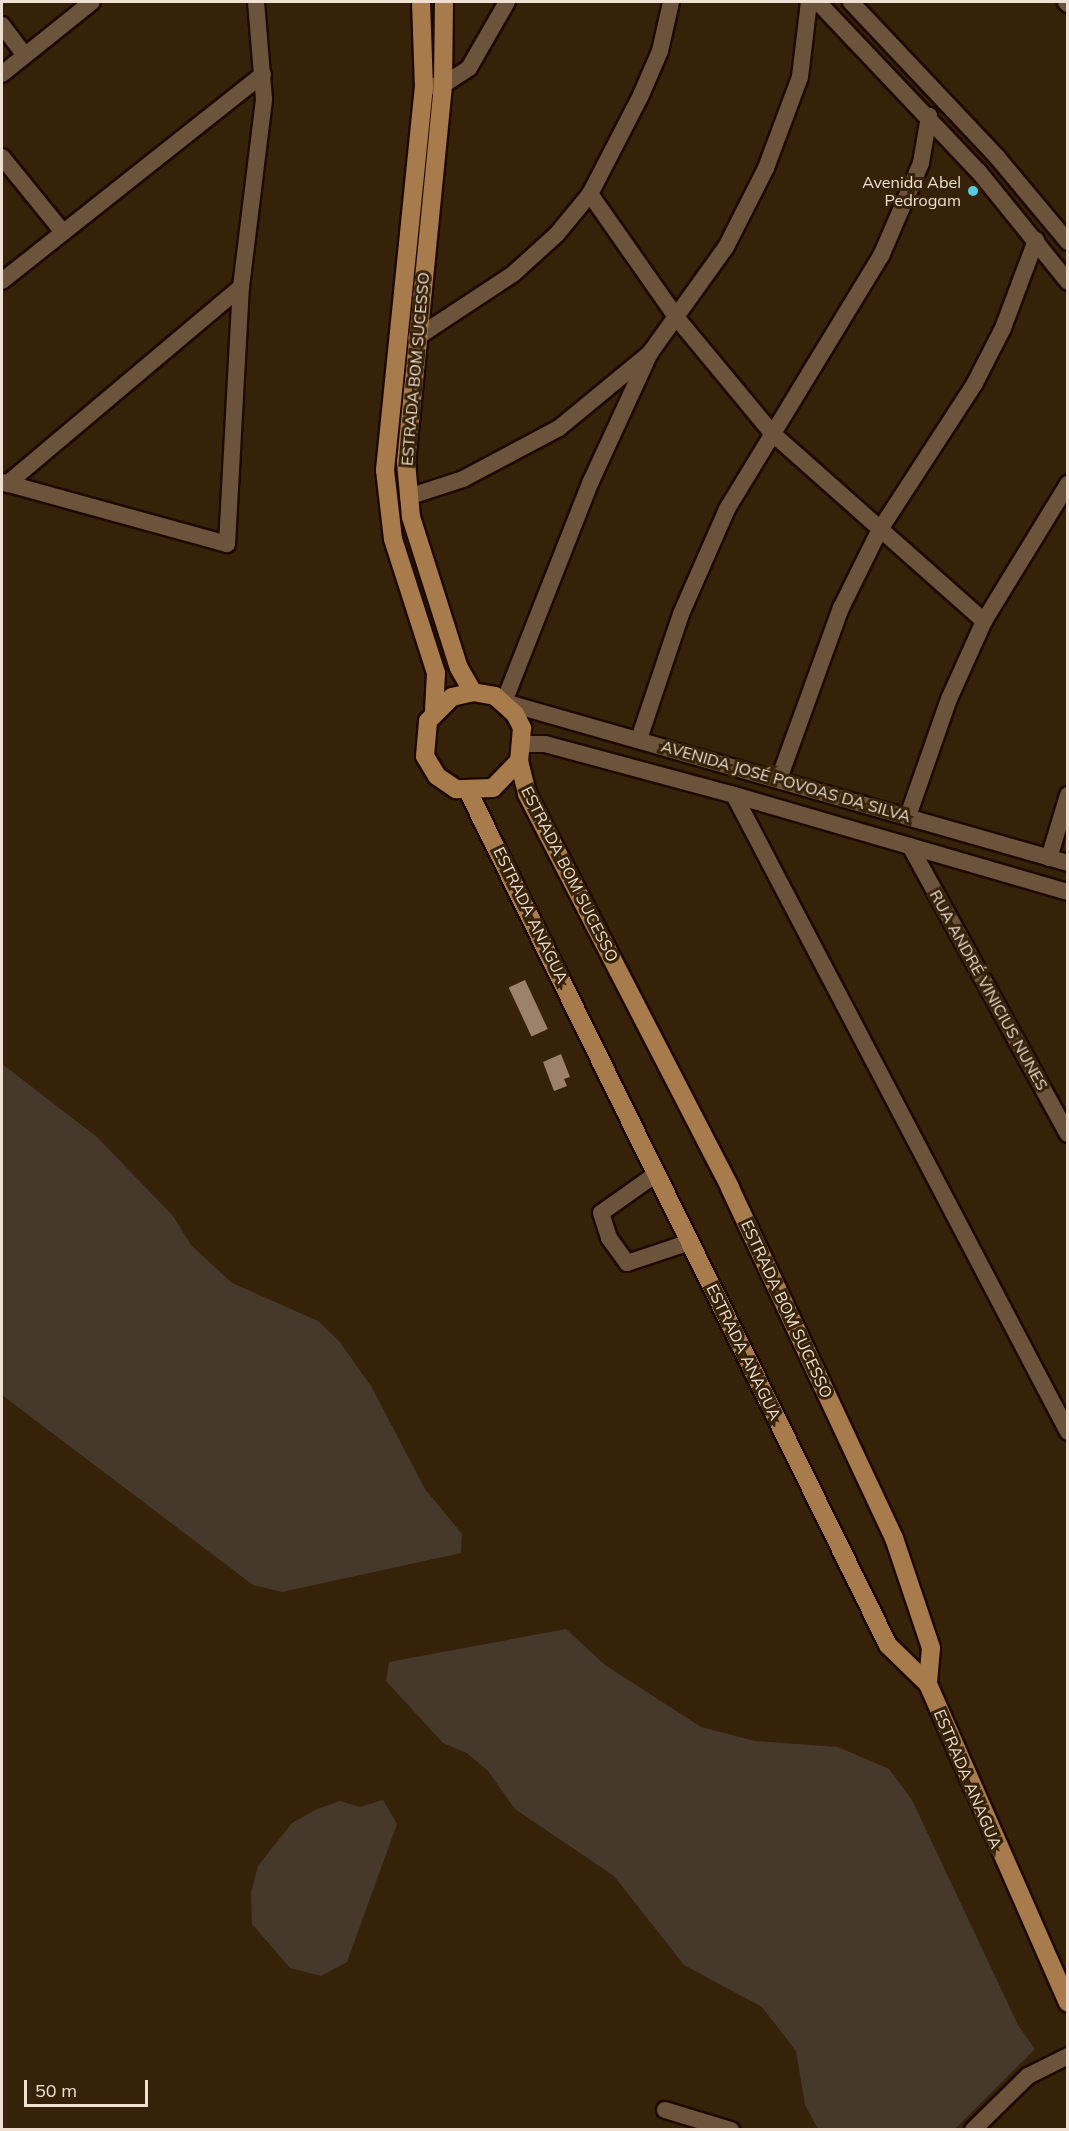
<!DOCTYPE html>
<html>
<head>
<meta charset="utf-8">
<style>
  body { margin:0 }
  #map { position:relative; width:1069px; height:2131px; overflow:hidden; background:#362109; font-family:Mulish,sans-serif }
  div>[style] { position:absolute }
  .green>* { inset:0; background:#46392c }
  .building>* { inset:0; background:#9c8269; transform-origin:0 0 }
  .roads { filter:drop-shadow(2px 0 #1d0900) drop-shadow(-2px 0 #1d0900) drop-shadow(0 2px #1d0900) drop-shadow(0 -2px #1d0900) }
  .minor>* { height:16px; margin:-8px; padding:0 8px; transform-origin:8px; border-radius:8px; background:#6c533b }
  .major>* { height:18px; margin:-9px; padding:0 9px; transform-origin:9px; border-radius:9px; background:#a87b4c }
  .dots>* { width:16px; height:16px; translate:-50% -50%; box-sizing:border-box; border:3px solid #362109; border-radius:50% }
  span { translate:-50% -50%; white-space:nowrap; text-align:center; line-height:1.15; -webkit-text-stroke:6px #362109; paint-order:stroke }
  .poi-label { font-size:16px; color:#efe0d3 }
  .right { translate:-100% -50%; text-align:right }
  .street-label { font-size:16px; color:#efe0d3 }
  .frame { position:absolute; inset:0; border:3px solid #efe0d3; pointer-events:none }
  .scale { position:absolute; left:24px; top:2080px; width:124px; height:27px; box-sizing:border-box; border:3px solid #efe0d3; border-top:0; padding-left:8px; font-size:18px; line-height:21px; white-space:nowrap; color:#efe0d3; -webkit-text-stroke:4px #362109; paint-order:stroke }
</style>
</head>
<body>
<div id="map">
  <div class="green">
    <div style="clip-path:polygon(2px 1064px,97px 1137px,173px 1216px,191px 1245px,232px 1283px,318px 1321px,339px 1341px,371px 1386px,425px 1489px,462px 1534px,461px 1553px,282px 1592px,253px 1585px,2px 1395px)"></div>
    <div style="clip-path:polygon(566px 1629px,605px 1665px,701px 1727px,755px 1741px,838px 1747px,889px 1769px,912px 1800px,1018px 2025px,1035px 2049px,955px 2129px,818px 2129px,805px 2105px,796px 2051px,762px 2007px,684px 1965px,614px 1876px,515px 1809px,488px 1771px,467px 1753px,443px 1743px,386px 1681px,389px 1662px)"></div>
    <div style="clip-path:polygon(383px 1800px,397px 1824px,347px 1962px,321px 1976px,290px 1968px,252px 1924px,251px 1893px,258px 1866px,292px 1823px,315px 1810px,340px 1801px,360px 1807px)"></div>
  </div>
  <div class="building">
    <div style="left:525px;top:980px;width:54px;height:18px;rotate:65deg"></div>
    <div style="clip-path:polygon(561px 1054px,570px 1077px,564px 1079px,567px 1086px,554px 1091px,543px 1062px)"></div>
  </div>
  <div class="roads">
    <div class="minor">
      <div style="left:818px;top:2px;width:234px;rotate:46.6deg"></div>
      <div style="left:979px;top:172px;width:141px;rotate:51deg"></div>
      <div style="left:851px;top:2px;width:213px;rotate:46.7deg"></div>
      <div style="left:997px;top:157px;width:111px;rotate:50.1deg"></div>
      <div style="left:1066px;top:2px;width:3px;rotate:45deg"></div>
      <div style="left:2px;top:25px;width:38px;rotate:53deg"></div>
      <div style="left:2px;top:74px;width:115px;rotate:-38.7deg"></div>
      <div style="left:432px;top:86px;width:11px;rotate:-5deg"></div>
      <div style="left:443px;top:85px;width:31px;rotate:-33deg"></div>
      <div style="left:469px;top:68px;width:76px;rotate:-60.1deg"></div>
      <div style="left:2px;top:157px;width:95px;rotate:51deg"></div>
      <div style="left:590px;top:194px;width:150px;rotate:55deg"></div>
      <div style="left:676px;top:317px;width:149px;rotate:50.4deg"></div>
      <div style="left:771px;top:432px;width:285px;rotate:41.6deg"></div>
      <div style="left:2px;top:281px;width:333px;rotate:-38.4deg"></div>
      <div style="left:416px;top:338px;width:116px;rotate:-33.4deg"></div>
      <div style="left:513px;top:274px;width:59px;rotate:-42.3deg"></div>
      <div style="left:557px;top:234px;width:52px;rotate:-50.5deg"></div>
      <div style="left:590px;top:194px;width:111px;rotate:-62.7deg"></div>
      <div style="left:641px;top:95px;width:48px;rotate:-66.6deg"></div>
      <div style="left:660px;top:51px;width:50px;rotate:-77.3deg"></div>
      <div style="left:650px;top:353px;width:141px;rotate:114.7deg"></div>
      <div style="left:591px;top:481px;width:238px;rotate:111.5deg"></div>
      <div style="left:504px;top:702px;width:587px;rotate:15.93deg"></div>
      <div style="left:2px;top:482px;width:233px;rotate:15.4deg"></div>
      <div style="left:227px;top:544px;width:257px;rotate:-86.9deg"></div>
      <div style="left:241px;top:287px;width:189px;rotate:-83deg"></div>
      <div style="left:264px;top:99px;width:97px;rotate:-94.7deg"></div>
      <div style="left:7px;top:484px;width:306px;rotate:-40.1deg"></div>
      <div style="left:408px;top:497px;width:58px;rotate:-18.1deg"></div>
      <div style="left:463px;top:479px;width:109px;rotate:-28deg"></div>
      <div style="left:559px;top:428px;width:118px;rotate:-39.5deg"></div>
      <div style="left:650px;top:353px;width:130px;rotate:-54.4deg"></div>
      <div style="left:726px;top:247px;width:89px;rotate:-63.1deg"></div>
      <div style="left:766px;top:168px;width:97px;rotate:-69.5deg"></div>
      <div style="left:800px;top:77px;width:76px;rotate:-83.2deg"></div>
      <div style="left:639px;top:739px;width:132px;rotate:-71.4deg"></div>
      <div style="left:681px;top:614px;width:115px;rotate:-66.3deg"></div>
      <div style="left:727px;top:509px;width:296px;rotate:-58.7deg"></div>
      <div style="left:881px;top:256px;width:101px;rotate:-66.7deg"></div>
      <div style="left:921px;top:163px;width:48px;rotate:-80.3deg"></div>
      <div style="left:523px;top:744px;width:22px"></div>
      <div style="left:545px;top:744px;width:196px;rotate:15.1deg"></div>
      <div style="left:734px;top:795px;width:348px;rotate:16.2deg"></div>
      <div style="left:779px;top:779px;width:182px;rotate:-70.1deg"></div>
      <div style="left:841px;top:608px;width:86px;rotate:-63.7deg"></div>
      <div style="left:879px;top:531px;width:176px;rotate:-57deg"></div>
      <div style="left:975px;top:383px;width:62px;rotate:-63deg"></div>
      <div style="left:1003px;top:328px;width:94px;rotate:-69.4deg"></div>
      <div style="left:734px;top:795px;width:719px;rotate:62.33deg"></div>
      <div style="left:908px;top:816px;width:124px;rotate:-70.7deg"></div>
      <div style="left:949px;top:699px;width:85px;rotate:-65.8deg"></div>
      <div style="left:984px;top:621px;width:161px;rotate:-58.5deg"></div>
      <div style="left:910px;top:846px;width:328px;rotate:61.3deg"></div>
      <div style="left:1049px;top:858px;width:66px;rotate:-73.2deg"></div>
      <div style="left:656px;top:1174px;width:67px;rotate:144.7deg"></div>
      <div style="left:601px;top:1213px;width:26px;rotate:72deg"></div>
      <div style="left:609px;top:1238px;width:31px;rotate:54deg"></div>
      <div style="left:627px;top:1263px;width:66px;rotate:-18.4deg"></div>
      <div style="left:665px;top:2110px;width:69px;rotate:16.9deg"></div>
      <div style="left:973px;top:2130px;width:77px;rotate:-44.5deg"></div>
      <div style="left:1028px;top:2076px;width:45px;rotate:-26.6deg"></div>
    </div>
    <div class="major">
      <div style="left:421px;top:2px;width:84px;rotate:88deg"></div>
      <div style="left:424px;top:86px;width:386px;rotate:95.8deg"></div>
      <div style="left:385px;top:470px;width:69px;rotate:83.4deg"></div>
      <div style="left:393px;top:539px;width:141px;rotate:72.2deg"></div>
      <div style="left:436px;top:673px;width:38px;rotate:93deg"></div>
      <div style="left:444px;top:2px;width:83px;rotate:90.7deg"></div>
      <div style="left:443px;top:85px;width:379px;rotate:95.6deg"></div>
      <div style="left:406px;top:462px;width:55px;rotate:84.8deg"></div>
      <div style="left:411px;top:517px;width:158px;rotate:72.4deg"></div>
      <div style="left:459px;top:668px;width:28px;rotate:60deg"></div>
      <div style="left:519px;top:761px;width:37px;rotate:134deg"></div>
      <div style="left:493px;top:788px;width:37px;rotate:178deg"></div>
      <div style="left:456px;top:789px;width:23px;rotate:-146deg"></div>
      <div style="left:437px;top:776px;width:23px;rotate:-121deg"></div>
      <div style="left:425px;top:756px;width:35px;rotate:-85deg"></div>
      <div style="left:428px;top:721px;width:34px;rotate:-45deg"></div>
      <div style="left:452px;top:697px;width:22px;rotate:-13deg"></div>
      <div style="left:473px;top:692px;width:22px;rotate:10deg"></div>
      <div style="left:495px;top:696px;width:27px;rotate:42deg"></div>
      <div style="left:515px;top:714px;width:16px;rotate:63deg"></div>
      <div style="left:522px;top:728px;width:33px;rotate:95deg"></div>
      <div style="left:519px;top:761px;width:34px;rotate:76deg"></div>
      <div style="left:527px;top:794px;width:443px;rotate:62.7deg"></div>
      <div style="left:730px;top:1188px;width:387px;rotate:64.9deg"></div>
      <div style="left:894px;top:1538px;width:116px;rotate:71.4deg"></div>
      <div style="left:931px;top:1648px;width:36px;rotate:95deg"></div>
      <div style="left:468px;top:791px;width:952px;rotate:63.81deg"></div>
      <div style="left:888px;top:1645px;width:56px;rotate:44.3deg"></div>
      <div style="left:928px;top:1684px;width:348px;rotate:66.3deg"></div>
    </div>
  </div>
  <div class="dots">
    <div style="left:973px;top:191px;background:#58c9e3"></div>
  </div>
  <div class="poi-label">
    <span class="right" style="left:961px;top:191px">Avenida Abel<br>Pedrogam</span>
  </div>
  <div class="street-label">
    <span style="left:415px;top:369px;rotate:-85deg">ESTRADA BOM SUCESSO</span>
    <span style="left:786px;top:781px;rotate:16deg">AVENIDA JOSÉ POVOAS DA SILVA</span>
    <span style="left:570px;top:874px;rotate:63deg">ESTRADA BOM SUCESSO</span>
    <span style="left:531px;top:915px;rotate:64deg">ESTRADA ANAGUA</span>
    <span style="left:989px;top:990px;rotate:61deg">RUA ANDRÉ VINICIUS NUNES</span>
    <span style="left:787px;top:1309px;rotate:65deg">ESTRADA BOM SUCESSO</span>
    <span style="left:744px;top:1352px;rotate:64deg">ESTRADA ANAGUA</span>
    <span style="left:968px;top:1779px;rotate:67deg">ESTRADA ANAGUA</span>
  </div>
  <div class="frame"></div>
  <div class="scale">50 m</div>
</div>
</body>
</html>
